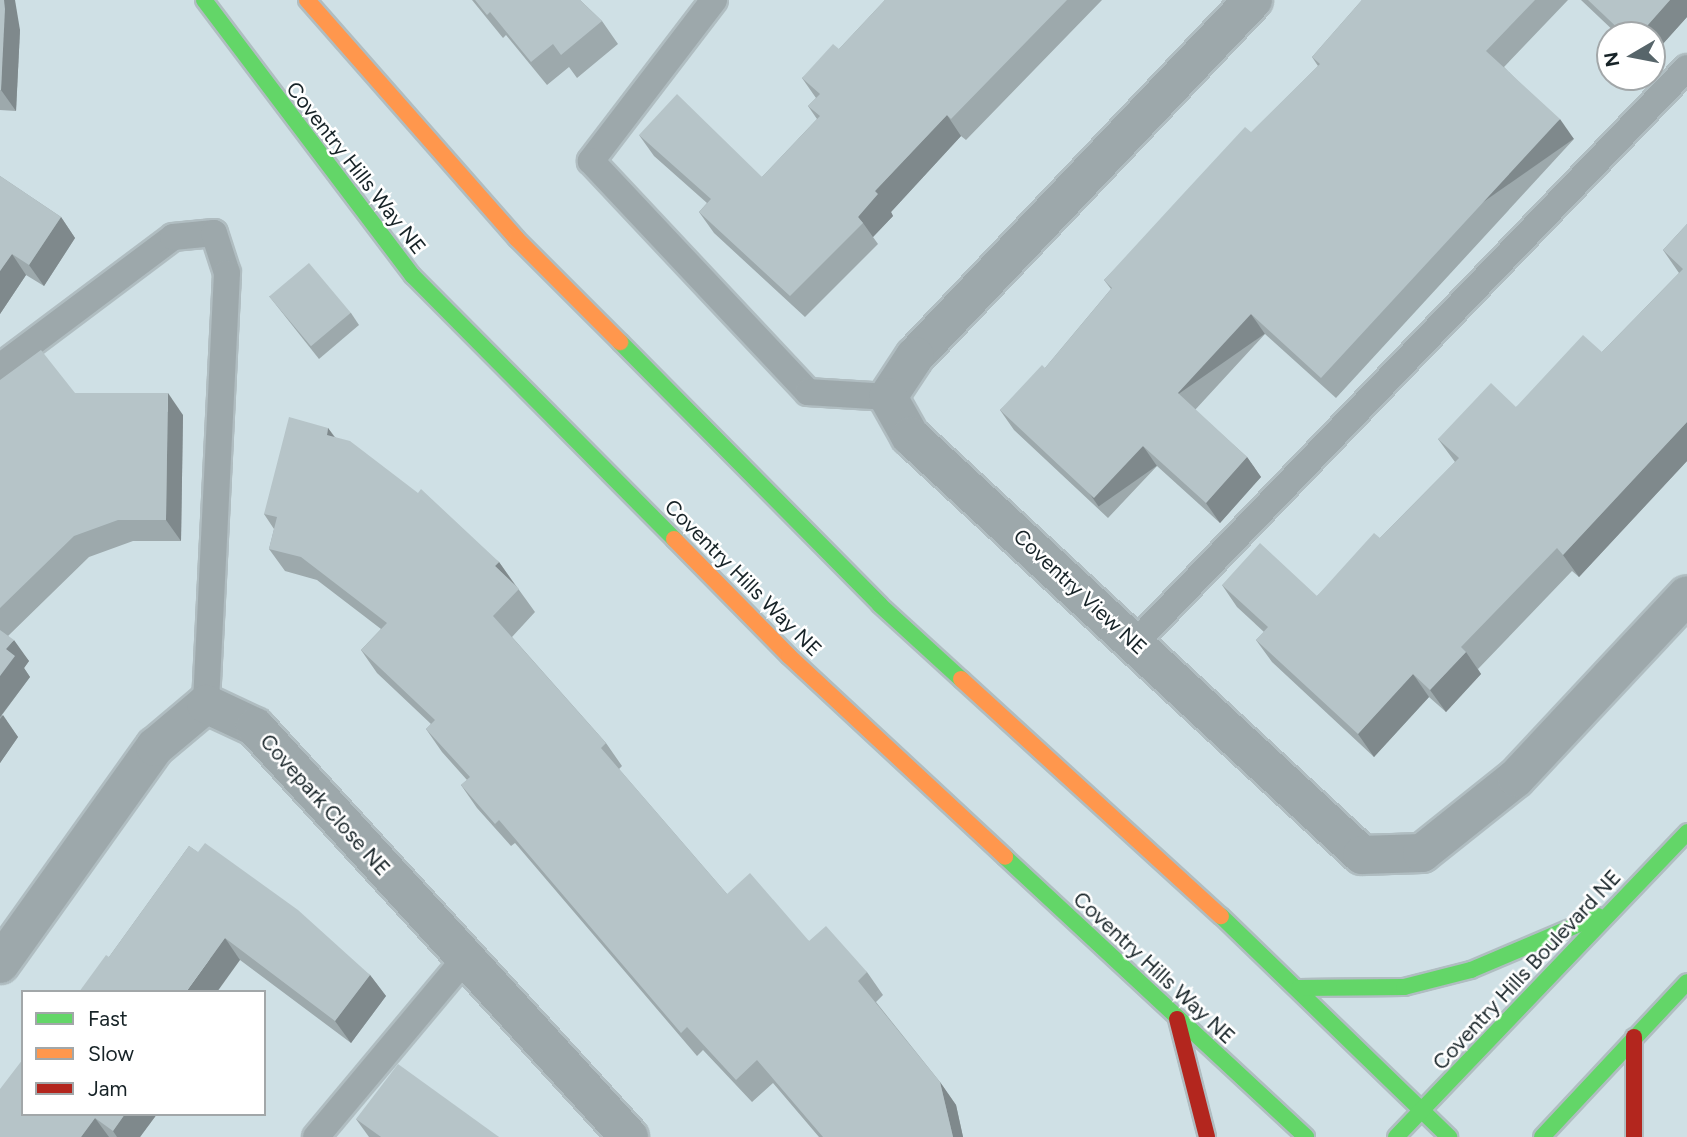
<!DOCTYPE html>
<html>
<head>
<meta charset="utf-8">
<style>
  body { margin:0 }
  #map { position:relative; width:1687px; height:1137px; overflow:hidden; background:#cfe0e5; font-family:Figtree,sans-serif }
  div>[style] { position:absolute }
  .roads { filter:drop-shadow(2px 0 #b0bdc1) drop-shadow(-2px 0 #b0bdc1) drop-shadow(0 2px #b0bdc1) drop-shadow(0 -2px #b0bdc1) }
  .lane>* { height:26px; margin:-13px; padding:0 13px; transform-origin:13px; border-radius:13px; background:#9da8ab }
  .street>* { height:38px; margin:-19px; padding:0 19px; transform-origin:19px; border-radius:19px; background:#9da8ab }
  .fast>* { height:16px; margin:-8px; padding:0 8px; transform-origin:8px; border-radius:8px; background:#63d668 }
  .slow>* { height:16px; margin:-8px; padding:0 8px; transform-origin:8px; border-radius:8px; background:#ff974d }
  .jam>* { height:16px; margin:-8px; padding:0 8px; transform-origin:8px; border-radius:8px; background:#b3261e }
  .wall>* { inset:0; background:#9da9ac }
  .shaded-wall>* { inset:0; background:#7f898c; transform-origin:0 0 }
  .building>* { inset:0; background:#b6c4c8; transform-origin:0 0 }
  span { translate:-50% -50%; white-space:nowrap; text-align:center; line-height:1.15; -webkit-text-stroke:5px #fff; paint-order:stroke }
  .street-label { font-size:21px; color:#172327 }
  .legend { position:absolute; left:21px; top:990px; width:245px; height:126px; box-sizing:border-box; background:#fff; border:2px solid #a2a7a9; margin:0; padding:9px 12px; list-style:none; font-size:21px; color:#172327 }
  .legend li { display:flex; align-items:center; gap:14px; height:35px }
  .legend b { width:35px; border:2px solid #a2a7a9 }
  .north { position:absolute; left:1596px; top:21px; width:70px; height:70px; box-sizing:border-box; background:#fff; border:2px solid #a2a7a9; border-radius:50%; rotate:260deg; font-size:19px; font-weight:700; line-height:28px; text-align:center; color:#172327 }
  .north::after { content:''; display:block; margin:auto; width:24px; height:32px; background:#57656a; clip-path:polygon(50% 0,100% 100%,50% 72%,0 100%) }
</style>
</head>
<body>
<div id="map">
  <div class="roads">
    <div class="lane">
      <div style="left:714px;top:0;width:203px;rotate:127.4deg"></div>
      <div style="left:591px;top:161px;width:317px;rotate:46.8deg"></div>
      <div style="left:808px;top:392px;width:80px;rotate:3.6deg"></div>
      <div style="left:0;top:367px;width:216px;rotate:-36.9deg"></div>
      <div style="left:173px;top:237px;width:41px;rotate:-5.6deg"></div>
      <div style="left:214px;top:233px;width:42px;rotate:72deg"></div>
      <div style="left:227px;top:273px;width:432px;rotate:92.8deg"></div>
      <div style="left:1135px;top:643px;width:797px;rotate:-46.17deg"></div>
      <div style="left:316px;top:1137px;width:232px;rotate:-50.1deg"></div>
    </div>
    <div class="street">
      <div style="left:1253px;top:0;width:491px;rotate:133.5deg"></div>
      <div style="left:915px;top:356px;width:49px;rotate:123.4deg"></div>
      <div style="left:888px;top:397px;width:45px;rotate:60.6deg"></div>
      <div style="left:910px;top:436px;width:616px;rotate:42.83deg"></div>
      <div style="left:1362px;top:855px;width:60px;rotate:-1.9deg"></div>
      <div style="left:1422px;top:853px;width:120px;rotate:-38.6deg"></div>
      <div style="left:1516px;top:778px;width:250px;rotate:-46.9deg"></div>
      <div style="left:0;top:964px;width:267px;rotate:-54.5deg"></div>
      <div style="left:155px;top:747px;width:67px;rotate:-40.1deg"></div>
      <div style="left:206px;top:704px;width:54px;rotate:25.1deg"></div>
      <div style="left:255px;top:727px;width:555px;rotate:47.63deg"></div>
    </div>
    <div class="fast">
      <div style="left:204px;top:0;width:346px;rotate:52.9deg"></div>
      <div style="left:413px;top:276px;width:371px;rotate:45.2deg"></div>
      <div style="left:620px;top:342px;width:370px;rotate:45.3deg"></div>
      <div style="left:880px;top:605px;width:110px;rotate:42.4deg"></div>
      <div style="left:1005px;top:857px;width:411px;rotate:42.9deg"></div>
      <div style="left:1221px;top:916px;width:318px;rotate:44.1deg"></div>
      <div style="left:1299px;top:988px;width:105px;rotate:-0.5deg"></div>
      <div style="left:1404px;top:987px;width:69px;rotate:-14.2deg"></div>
      <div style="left:1471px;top:970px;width:138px;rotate:-23deg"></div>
      <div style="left:1396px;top:1137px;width:422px;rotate:-46.3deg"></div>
      <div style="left:1542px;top:1137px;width:212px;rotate:-46.9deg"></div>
    </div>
    <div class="slow">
      <div style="left:307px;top:0;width:318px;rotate:48.7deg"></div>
      <div style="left:517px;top:239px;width:146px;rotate:45deg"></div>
      <div style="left:674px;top:539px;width:164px;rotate:45.5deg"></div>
      <div style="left:789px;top:656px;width:295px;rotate:42.9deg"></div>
      <div style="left:961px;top:679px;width:352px;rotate:42.4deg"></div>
    </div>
    <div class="jam">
      <div style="left:1177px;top:1019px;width:122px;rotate:75.7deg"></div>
      <div style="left:1634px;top:1037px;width:100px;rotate:90deg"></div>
    </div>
  </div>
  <div class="wall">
    <div style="clip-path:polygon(0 0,20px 30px,16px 111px,0 110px)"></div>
    <div style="clip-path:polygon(472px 0,580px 0,602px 21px,618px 44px,577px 78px,569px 67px,547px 85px,506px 35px,503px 38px)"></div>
    <div style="clip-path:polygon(885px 0,1102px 0,966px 140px,961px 136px,891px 212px,893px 216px,873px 237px,878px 244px,805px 317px,714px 233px,699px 212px,707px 203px,654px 156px,639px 135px,762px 177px,817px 119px,808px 106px,816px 98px,802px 78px,839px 49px)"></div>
    <div style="clip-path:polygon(1362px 0,1568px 0,1504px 67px,1574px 139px,1336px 398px,1265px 334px,1195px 410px,1247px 457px,1261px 477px,1220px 523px,1157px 466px,1108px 518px,1014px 430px,1000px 410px,1045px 368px,1111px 289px,1104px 280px,1318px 66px,1312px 57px)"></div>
    <div style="clip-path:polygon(1581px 0,1687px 0,1687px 17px,1652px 56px,1652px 35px,1618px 35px)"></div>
    <div style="clip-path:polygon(0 176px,61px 217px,75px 238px,44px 286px,26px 275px,0 314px)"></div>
    <div style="clip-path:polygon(1687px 224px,1687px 461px,1579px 577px,1572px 571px,1478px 669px,1481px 674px,1446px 712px,1429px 697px,1374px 757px,1272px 662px,1256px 640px,1264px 632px,1237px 607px,1222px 585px,1317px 596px,1380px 538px,1455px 462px,1438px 439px,1516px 407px,1602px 352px,1679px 273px,1663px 250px)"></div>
    <div style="clip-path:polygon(269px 296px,351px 313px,359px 325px,319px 359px)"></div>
    <div style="clip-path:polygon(0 380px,75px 393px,183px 415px,181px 541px,133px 541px,89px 557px,8px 636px,29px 661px,24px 668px,30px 677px,2px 715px,18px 737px,0 763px)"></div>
    <div style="clip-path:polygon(328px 428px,335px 437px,499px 562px,535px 612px,512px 637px,606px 743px,622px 766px,619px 769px,727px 894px,809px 941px,867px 972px,883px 995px,876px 1002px,940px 1082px,956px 1105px,963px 1137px,819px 1137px,773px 1083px,752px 1102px,703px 1050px,697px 1056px,515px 843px,511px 846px,477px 808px,461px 785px,467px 780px,442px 752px,426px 729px,431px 724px,377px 673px,361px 650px,381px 629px,317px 580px,285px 571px,269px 549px,274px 529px,264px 514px)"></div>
    <div style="clip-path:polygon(189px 846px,370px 975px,386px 996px,351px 1043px,240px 960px,109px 957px)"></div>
    <div style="clip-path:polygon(23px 1059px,157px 1114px,140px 1137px,0 1137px)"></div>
    <div style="clip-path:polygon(356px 1119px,499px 1137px,369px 1137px)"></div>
  </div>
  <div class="shaded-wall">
    <div style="clip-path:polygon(4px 0,15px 0,20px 30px,16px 111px,1px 90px)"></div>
    <div style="clip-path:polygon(1670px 0,1687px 0,1687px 17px,1652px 56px,1652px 35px,1639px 35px)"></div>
    <div style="clip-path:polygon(947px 115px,961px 136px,891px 212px,893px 216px,873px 237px,863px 223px,858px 217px,875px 191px)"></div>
    <div style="left:1560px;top:119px;width:24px;height:352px;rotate:55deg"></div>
    <div style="clip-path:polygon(61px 217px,75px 238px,44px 286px,29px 265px)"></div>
    <div style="clip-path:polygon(12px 254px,26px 275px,0 314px,0 271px)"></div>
    <div style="left:1251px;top:314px;width:24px;height:108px;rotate:55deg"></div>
    <div style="clip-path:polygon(168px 393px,183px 415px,181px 541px,166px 520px)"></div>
    <div style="clip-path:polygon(1687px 422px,1687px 461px,1579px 577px,1563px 555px)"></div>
    <div style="clip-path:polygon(328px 428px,344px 451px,327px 435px)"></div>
    <div style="left:1143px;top:446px;width:24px;height:71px;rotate:55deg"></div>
    <div style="clip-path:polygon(1247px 457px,1261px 477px,1220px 523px,1206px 503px)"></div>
    <div style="clip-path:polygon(499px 562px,515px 585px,495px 566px)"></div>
    <div style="clip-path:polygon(14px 640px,29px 661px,24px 668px,30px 677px,0 717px,0 676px,6px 649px)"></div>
    <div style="clip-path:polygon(1466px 652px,1481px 674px,1446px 712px,1430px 690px)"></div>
    <div style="clip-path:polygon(1413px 674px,1429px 697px,1374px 757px,1358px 734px)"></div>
    <div style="clip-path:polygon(3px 715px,18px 737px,0 763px,0 719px)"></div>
    <div style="clip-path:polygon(225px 938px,240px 960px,217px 992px,186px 992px)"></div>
    <div style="clip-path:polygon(370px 975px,386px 996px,351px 1043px,335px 1021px)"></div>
    <div style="clip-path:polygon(940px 1082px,956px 1105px,963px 1137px,953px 1137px)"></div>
    <div style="clip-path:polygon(125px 1114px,157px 1114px,140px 1137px,117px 1137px,113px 1131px)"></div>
    <div style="clip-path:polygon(95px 1118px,109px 1137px,81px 1137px)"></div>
  </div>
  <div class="building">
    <div style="clip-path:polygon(0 0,4px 0,5px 9px,1px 90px,0 90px)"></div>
    <div style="clip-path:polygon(475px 0,580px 0,602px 21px,561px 55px,553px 44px,531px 62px,490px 12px,487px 15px)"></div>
    <div style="clip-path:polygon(885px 0,1067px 0,951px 119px,947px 115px,875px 191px,878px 194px,858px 217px,863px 223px,790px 296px,699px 212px,711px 199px,639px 135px,677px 94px,762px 177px,820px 116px,808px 106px,820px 94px,802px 78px,833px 44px,839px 49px)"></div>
    <div style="clip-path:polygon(1362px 0,1535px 0,1486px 51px,1560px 119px,1321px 378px,1251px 314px,1178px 393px,1247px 457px,1206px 503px,1143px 446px,1094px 498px,1000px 410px,1042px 365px,1045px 368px,1112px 288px,1104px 280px,1183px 194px,1245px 127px,1251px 132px,1320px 64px,1312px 57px)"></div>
    <div style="clip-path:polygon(1588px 0,1670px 0,1639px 35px,1625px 35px)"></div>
    <div style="clip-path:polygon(0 176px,61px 217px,29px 265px,12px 254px,0 271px)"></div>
    <div style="clip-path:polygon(1687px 224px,1687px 422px,1563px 555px,1557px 548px,1461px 647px,1466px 652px,1430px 690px,1413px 674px,1358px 734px,1256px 640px,1268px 627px,1222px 585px,1260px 543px,1317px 596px,1374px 533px,1380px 538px,1459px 458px,1438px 439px,1491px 383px,1516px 407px,1583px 335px,1602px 352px,1683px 269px,1663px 250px)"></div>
    <div style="left:309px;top:263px;width:65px;height:52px;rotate:50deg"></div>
    <div style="clip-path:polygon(41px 350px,75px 393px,168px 393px,166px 520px,118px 520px,74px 536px,0 608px,0 380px)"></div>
    <div style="clip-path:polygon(289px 417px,328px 428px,327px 435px,350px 441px,418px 493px,421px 489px,499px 562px,495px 566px,519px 589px,493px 616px,606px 743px,601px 748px,727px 894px,750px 873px,809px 941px,826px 926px,867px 972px,858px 981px,940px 1082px,953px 1137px,823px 1137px,757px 1060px,736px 1080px,687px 1027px,681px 1033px,499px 820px,495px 824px,461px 785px,470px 777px,426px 729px,435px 720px,361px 650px,387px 623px,301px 557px,269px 549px,277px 517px,264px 514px)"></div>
    <div style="clip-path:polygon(0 630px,14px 640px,6px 649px,15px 656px,0 676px)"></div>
    <div style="clip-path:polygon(205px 843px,298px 910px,370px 975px,335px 1021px,225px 938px,186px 992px,79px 992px,106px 955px,109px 957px,189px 846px,198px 852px)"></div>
    <div style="clip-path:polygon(23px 1059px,23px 1114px,125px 1114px,113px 1131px,95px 1118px,81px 1137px,0 1137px,0 1089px)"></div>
    <div style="clip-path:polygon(398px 1064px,499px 1137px,381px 1137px,356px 1119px)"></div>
  </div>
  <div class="street-label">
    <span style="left:356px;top:168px;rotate:52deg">Coventry Hills Way NE</span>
    <span style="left:743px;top:578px;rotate:45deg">Coventry Hills Way NE</span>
    <span style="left:1080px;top:592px;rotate:43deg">Coventry View NE</span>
    <span style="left:325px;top:805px;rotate:48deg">Covepark Close NE</span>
    <span style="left:1154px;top:968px;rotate:43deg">Coventry Hills Way NE</span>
    <span style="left:1527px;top:970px;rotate:-47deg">Coventry Hills Boulevard NE</span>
  </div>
  <ul class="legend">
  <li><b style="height:9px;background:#63d668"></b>Fast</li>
  <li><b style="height:9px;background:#ff974d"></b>Slow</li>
  <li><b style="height:9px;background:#b3261e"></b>Jam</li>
  </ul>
  <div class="north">N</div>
</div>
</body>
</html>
